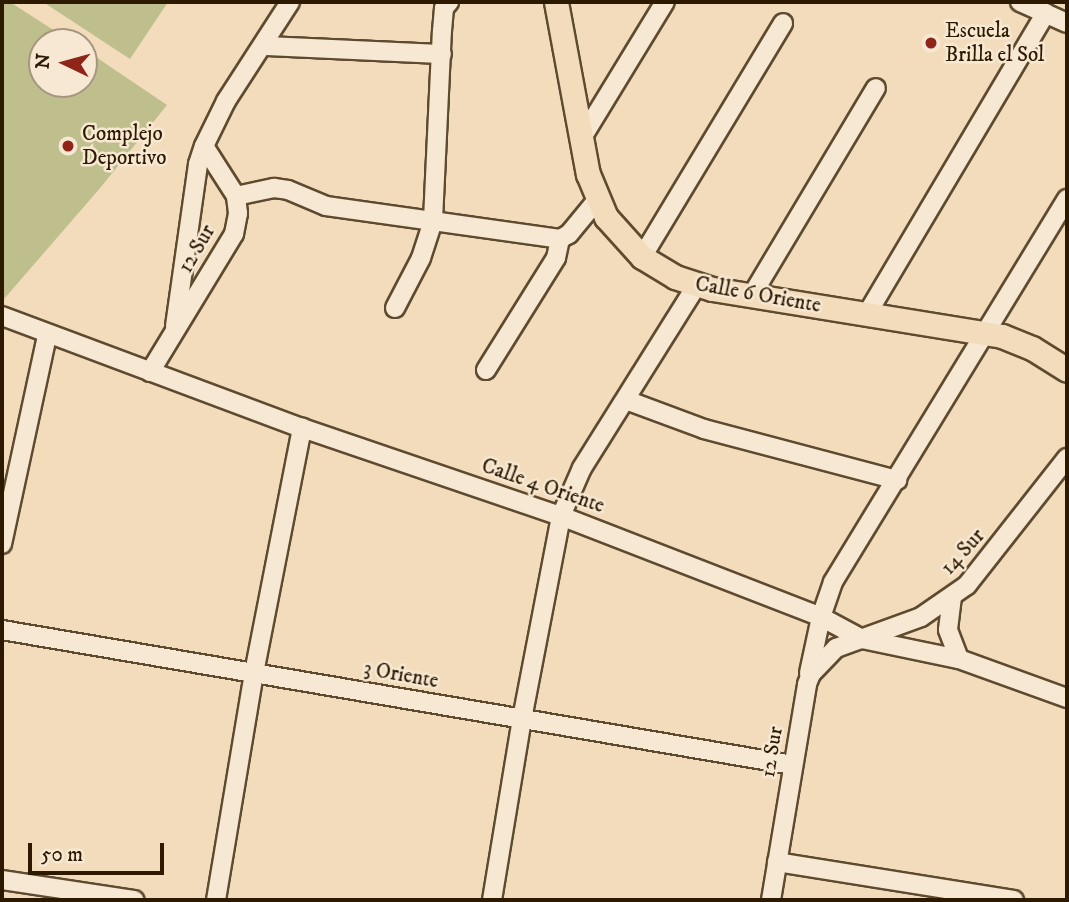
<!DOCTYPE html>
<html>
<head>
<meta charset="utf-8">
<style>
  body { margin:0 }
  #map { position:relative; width:1069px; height:902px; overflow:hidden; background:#f2dcbc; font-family:"IM FELL DW Pica",serif }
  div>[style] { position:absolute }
  .green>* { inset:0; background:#bfbf8d }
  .roads { filter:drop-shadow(2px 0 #5e4a2f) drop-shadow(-2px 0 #5e4a2f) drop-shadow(0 2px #5e4a2f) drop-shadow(0 -2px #5e4a2f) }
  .minor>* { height:18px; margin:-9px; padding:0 9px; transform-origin:9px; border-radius:9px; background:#f7e8d3 }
  .major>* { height:23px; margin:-11.5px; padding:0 11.5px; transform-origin:11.5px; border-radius:11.5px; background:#f2dcbc }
  .dots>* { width:19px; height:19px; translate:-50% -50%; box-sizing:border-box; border:4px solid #f7e8d3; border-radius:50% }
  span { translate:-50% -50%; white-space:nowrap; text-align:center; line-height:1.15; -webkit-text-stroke:5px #f7e8d3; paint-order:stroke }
  .poi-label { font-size:21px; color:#2c1900 }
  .left { translate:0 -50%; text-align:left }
  .street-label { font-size:21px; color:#2c1900 }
  .frame { position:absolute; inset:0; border:4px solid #2c1900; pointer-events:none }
  .north { position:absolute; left:28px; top:28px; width:70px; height:70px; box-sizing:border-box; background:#f7e8d3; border:2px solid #a6957f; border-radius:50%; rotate:275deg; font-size:19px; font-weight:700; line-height:28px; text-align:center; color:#2c1900 }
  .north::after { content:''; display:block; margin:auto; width:24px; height:32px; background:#8f2418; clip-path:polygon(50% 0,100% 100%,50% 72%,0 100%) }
  .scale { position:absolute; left:28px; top:843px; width:136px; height:32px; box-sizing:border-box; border:4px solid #2c1900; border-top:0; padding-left:9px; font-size:21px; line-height:24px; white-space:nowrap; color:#2c1900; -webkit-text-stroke:5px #f7e8d3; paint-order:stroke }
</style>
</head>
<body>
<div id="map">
  <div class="green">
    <div style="clip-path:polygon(2px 2px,10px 2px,72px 42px,42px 42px,42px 84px,84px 84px,84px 49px,167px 105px,101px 187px,4px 299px)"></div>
    <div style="clip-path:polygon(43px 2px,168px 2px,130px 59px)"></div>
  </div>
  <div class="roads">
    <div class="minor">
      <div style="left:1020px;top:2px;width:51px;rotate:24.1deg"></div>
      <div style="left:265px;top:46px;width:177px;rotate:2.6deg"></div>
      <div style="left:580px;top:141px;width:163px;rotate:-58.6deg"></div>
      <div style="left:236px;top:196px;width:39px;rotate:-12deg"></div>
      <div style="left:274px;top:188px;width:14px;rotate:8deg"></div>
      <div style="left:288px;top:190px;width:41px;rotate:22.8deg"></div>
      <div style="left:326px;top:206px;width:236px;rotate:8deg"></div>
      <div style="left:560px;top:239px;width:10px;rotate:-29deg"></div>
      <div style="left:569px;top:234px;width:44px;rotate:-50.5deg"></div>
      <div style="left:642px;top:257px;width:273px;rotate:-58.9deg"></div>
      <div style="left:752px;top:295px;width:241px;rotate:-59.1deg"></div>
      <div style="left:395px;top:308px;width:56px;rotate:-62.5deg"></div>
      <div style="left:421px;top:258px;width:40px;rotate:-72deg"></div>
      <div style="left:433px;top:220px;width:189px;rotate:-87.3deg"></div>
      <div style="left:442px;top:31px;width:23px;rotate:-85deg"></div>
      <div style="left:444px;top:8px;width:8px;rotate:-50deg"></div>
      <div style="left:867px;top:314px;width:350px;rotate:-59.3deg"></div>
      <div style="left:2px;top:316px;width:320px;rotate:20.5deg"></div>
      <div style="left:302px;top:428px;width:274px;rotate:18.8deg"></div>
      <div style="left:561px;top:516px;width:279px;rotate:21.2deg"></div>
      <div style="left:821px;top:617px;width:47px;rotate:28.2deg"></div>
      <div style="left:862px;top:639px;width:99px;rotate:11.7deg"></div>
      <div style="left:959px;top:659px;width:115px;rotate:19.9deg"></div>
      <div style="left:175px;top:326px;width:164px;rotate:-81.9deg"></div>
      <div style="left:198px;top:164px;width:19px;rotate:-72deg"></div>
      <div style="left:486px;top:370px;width:132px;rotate:-58deg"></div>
      <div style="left:556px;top:258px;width:19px;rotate:-78deg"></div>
      <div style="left:150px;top:372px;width:162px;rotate:-58.7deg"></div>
      <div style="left:234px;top:234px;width:21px;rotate:-79deg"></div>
      <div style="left:238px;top:213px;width:17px;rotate:-97deg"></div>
      <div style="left:236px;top:196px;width:59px;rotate:-122.6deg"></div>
      <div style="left:204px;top:146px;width:50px;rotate:-63.9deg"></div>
      <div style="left:226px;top:101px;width:118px;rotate:-57.1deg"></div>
      <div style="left:626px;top:400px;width:83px;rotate:20.4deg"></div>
      <div style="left:704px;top:429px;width:200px;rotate:14.8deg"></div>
      <div style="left:2px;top:544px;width:214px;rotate:-77.8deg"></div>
      <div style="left:952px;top:597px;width:33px;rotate:97deg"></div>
      <div style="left:948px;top:630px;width:31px;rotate:69deg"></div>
      <div style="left:2px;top:630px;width:802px;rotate:9.69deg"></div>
      <div style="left:809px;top:673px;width:57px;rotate:-77.9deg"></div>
      <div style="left:821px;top:617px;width:37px;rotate:-71deg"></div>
      <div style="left:833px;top:582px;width:449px;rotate:-58.6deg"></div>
      <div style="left:777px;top:862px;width:240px;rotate:9.1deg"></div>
      <div style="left:2px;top:880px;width:134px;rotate:8.6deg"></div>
      <div style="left:216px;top:900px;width:230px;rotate:-80.5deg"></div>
      <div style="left:254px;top:673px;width:250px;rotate:-78.9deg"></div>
      <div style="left:492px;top:900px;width:183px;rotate:-80.6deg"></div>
      <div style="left:522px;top:719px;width:207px;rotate:-79.1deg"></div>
      <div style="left:561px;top:516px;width:52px;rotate:-66.4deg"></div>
      <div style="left:582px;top:468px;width:216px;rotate:-57.9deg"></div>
      <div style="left:771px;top:900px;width:219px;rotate:-80.5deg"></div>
      <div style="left:807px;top:684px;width:11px;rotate:-68deg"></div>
      <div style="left:811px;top:674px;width:36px;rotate:-46deg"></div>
      <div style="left:836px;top:648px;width:90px;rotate:-20deg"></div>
      <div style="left:921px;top:617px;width:56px;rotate:-34.8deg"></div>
      <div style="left:967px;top:585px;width:162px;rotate:-51.8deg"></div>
    </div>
    <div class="major">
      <div style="left:556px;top:2px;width:175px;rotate:79.5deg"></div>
      <div style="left:588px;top:174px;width:47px;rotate:67.3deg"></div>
      <div style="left:606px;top:217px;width:54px;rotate:48deg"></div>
      <div style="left:642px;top:257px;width:39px;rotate:31deg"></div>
      <div style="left:675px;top:277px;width:39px;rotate:18deg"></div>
      <div style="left:712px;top:289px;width:294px;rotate:9.2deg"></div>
      <div style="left:1002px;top:336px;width:32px;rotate:22deg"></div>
      <div style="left:1032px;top:348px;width:41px;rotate:32.2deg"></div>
    </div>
  </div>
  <div class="dots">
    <div style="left:931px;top:43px;background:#8f2418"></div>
    <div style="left:68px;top:146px;background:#8f2418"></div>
  </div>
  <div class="poi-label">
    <span class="left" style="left:945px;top:43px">Escuela<br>Brilla el Sol</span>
    <span class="left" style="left:82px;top:146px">Complejo<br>Deportivo</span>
  </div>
  <div class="street-label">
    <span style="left:197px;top:249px;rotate:-60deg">12 Sur</span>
    <span style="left:758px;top:295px;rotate:10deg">Calle 6 Oriente</span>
    <span style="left:543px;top:486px;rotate:19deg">Calle 4 Oriente</span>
    <span style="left:963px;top:552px;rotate:-48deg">14 Sur</span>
    <span style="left:401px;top:675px;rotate:10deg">3 Oriente</span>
    <span style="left:772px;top:752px;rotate:-81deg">12 Sur</span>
  </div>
  <div class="frame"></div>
  <div class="north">N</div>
  <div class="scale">50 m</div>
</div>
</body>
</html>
